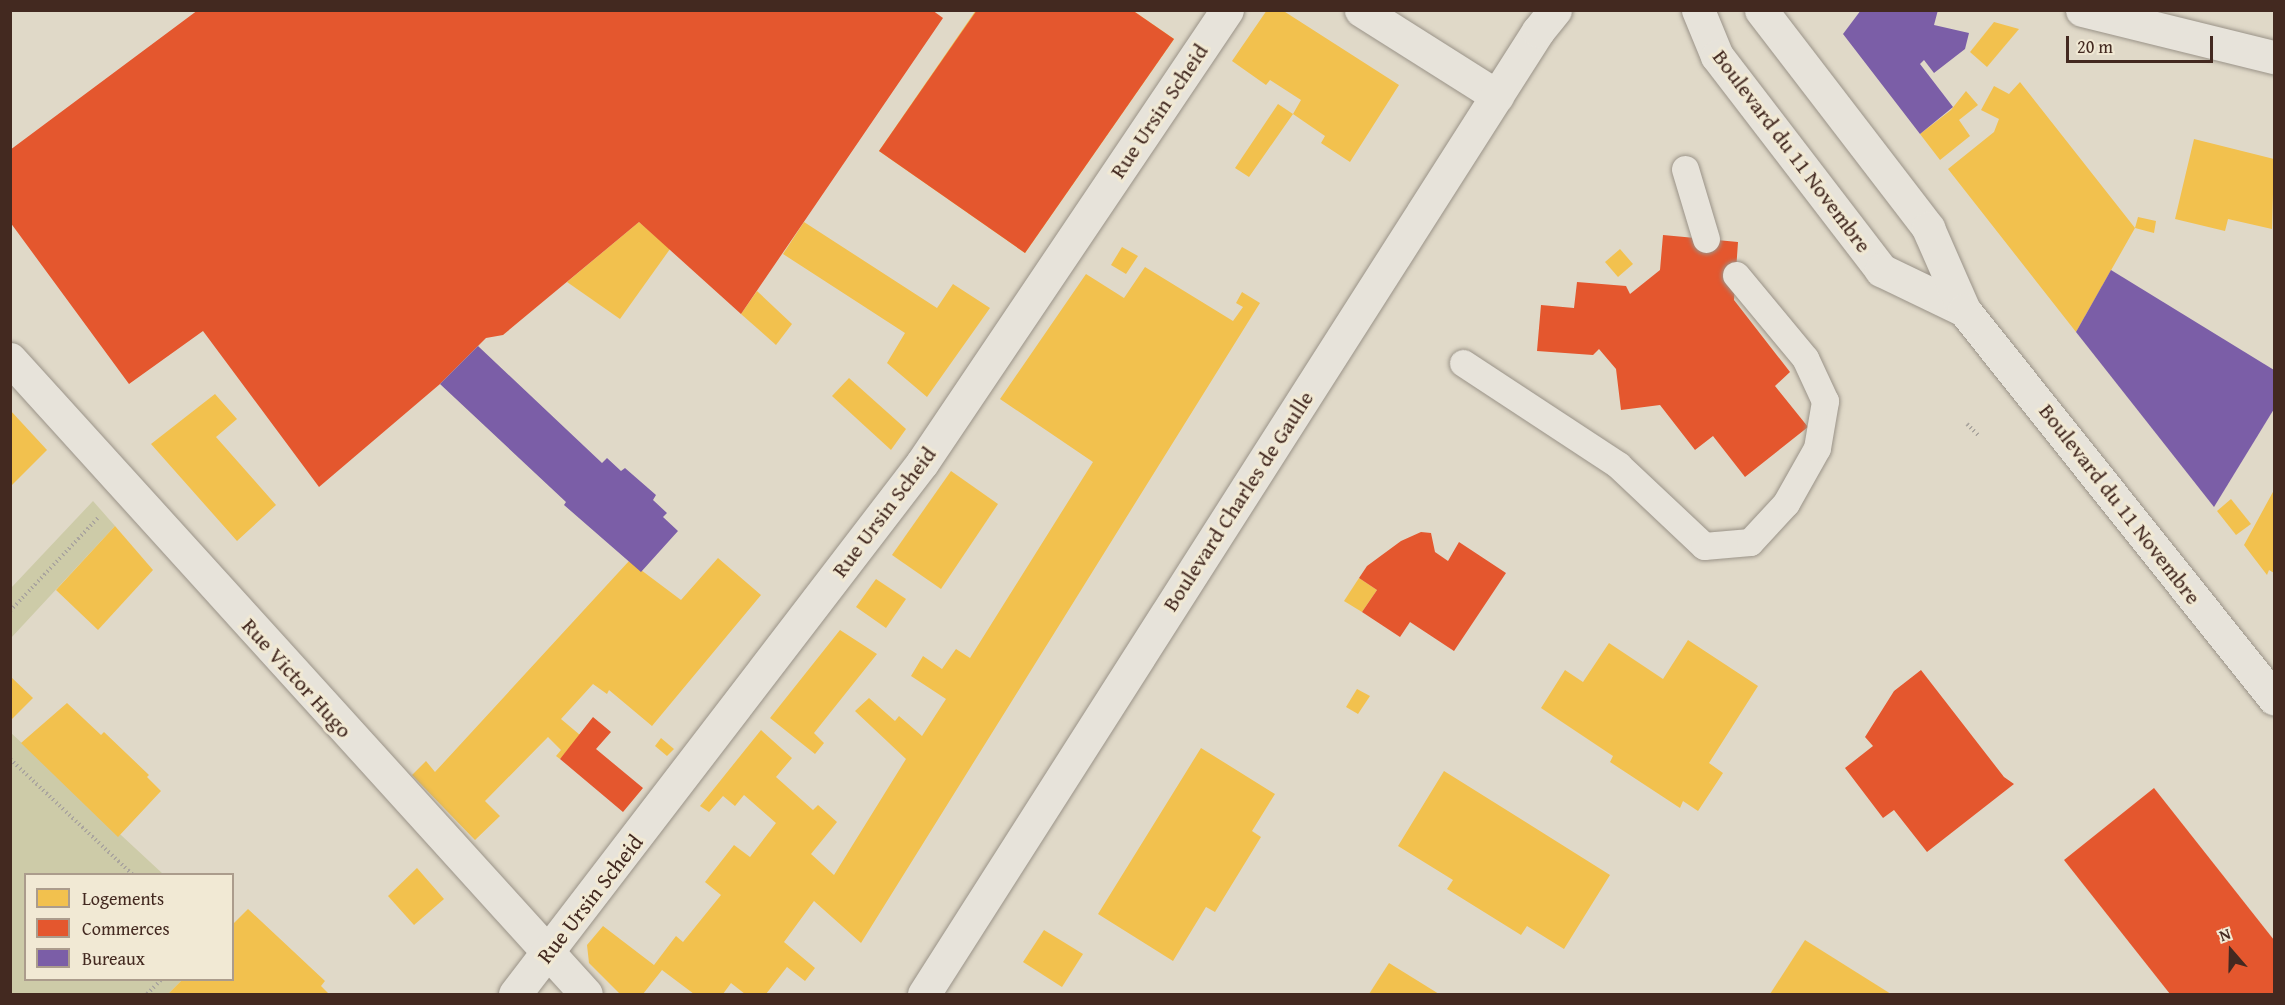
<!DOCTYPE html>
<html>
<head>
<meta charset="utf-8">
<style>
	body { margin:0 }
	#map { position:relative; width:2285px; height:1005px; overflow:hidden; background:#e0d9c8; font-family:"Gentium Book Plus",serif }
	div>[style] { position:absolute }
	.green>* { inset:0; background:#cdcba8 }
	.homes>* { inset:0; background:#f2c14e }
	.shops>* { inset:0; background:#e4572e }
	.offices>* { inset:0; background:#7b5ea7 }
	.path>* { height:4px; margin-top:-2px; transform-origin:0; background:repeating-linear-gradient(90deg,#aaa59e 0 1.5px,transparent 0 4.5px) }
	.roads { filter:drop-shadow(0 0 2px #9a9388) drop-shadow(0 0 2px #9a9388) }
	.service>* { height:27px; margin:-13.5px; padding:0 13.5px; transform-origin:13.5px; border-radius:13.5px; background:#e7e3da }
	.minor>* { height:33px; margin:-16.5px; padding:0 16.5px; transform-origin:16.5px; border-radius:16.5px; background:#e7e3da }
	.tertiary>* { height:33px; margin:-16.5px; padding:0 16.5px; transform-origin:16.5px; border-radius:16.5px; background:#e7e3da }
	.secondary>* { height:33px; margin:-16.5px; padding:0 16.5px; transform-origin:16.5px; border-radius:16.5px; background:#e7e3da }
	span { translate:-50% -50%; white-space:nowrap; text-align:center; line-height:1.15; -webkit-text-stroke:6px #f1e9d4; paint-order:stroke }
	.street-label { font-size:22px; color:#432920 }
	.frame { position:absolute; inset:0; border:12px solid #432920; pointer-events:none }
	.legend { position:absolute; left:24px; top:873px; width:210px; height:108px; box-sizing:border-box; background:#f1e9d4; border:2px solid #ab9c8c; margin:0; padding:8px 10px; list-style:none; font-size:18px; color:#432920 }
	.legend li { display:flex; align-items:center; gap:12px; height:30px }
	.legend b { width:30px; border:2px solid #ab9c8c }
	.north { position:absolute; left:2201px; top:921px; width:60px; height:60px; -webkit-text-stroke:4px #f1e9d4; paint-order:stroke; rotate:340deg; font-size:16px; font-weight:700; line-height:24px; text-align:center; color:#432920 }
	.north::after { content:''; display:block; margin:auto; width:21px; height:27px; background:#432920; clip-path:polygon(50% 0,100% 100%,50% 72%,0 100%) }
	.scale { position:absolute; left:2066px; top:36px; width:147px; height:27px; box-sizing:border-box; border:3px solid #432920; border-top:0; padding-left:8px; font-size:18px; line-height:21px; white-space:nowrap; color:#432920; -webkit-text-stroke:4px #f1e9d4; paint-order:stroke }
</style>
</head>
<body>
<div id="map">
	<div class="green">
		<div style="clip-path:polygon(93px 501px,115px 526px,11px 638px,11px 588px)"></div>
		<div style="clip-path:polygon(10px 732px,163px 874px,26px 874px,26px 980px,182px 980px,168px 994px,11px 994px)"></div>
	</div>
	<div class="homes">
		<div style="clip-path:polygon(976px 10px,1132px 10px,1174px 39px,1025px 253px,879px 151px)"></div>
		<div style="clip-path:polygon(1267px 10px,1282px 10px,1399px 85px,1350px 162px,1321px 143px,1325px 136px,1293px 114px,1249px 177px,1235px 168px,1278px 104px,1293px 114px,1301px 100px,1270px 80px,1266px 85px,1232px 61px)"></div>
		<div style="clip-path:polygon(1994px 22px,2019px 29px,1987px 67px,1970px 52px)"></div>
		<div style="clip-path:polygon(2020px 82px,2135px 228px,2138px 217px,2156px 221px,2154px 233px,2135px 228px,2076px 332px,1948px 169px,1994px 132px,1999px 119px,1981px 110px,1994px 86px,2009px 94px)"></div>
		<div style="clip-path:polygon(1966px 91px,1978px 105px,1959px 120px,1970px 136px,1940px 160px,1920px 134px,1951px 110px)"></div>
		<div style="clip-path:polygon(2194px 139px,2274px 159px,2272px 229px,2228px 219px,2225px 231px,2175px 219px)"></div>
		<div style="clip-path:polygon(639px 222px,670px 249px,620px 319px,567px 282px)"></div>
		<div style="clip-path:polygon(804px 222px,937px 308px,953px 284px,990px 308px,927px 397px,887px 363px,905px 333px,783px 254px)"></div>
		<div style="clip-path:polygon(1122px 247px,1138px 256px,1126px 274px,1111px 265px)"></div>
		<div style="clip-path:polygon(1620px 249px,1633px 264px,1618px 277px,1605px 262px)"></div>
		<div style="clip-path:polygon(1145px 267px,1233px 321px,1243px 307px,1236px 303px,1242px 292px,1260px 303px,861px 943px,814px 901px,784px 942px,815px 968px,805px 981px,787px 967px,766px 994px,745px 994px,731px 983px,723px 994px,694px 994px,662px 970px,643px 994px,620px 994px,589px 963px,587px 945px,603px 926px,654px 965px,676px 936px,683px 942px,721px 895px,705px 882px,734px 845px,750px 857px,776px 823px,744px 795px,735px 806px,723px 796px,709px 812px,700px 806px,761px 730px,792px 758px,776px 777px,813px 810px,818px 805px,837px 822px,811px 854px,834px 875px,906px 759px,855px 711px,869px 698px,895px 721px,899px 716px,922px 736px,946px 699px,911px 676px,923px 656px,942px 669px,956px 649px,970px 658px,1093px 462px,1000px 399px,1086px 274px,1124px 298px)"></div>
		<div style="clip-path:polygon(757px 291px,792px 324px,776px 345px,741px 314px)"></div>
		<div style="clip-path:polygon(849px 378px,906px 429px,891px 450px,832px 396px)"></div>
		<div style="clip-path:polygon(215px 394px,237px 419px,216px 437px,276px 505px,237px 541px,151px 444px)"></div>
		<div style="clip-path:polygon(10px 410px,47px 450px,10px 487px)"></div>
		<div style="clip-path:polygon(951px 471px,998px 504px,941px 589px,892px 555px)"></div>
		<div style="clip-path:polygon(2274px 490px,2274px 573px,2269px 570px,2267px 575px,2244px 545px)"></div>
		<div style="clip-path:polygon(2231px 499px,2251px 524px,2236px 535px,2217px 511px)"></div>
		<div style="clip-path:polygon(115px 526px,153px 570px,98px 630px,56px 590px)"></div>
		<div style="clip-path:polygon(718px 558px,761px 595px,652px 726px,609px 690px,607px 694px,593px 684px,561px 719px,580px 735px,560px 759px,556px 756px,561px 750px,548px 737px,485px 801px,500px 816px,475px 840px,412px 775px,426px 761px,435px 772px,629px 561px,681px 600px)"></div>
		<div style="clip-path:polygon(1359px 578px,1377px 590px,1362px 612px,1344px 601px)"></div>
		<div style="clip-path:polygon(876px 579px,906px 599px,886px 628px,856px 607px)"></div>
		<div style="clip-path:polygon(840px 630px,877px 654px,814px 733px,824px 743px,815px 754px,770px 718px)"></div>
		<div style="clip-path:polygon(1688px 640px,1758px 686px,1709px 763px,1723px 773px,1698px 811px,1683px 801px,1680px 808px,1610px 762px,1613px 756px,1541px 708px,1565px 670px,1583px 682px,1609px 643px,1663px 679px)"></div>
		<div style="clip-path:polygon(10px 676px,33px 698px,10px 721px)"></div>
		<div style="clip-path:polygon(1357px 689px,1370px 696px,1358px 714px,1346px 707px)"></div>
		<div style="clip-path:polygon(67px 703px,101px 735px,104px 732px,149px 775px,147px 777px,161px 791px,118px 837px,21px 743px)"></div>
		<div style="clip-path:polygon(661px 738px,674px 749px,667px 756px,655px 746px)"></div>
		<div style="clip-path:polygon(1201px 748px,1275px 794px,1252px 831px,1261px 837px,1215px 912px,1206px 907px,1173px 961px,1098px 914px)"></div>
		<div style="clip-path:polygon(1444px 771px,1610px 875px,1564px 949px,1527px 926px,1521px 935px,1447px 889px,1453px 880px,1398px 846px)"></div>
		<div style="clip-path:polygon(417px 868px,444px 899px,414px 925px,388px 896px)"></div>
		<div style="clip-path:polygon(248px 909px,325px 981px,321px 986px,329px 994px,168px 994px,182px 980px,232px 980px,232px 925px)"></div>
		<div style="clip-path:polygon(1044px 930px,1083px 954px,1062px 987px,1023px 962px)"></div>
		<div style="clip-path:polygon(1805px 940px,1891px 994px,1770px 994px)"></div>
		<div style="clip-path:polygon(1389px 963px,1439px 994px,1369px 994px)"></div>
	</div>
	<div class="shops">
		<div style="clip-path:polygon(198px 10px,932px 10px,943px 18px,741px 314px,639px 222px,503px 335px,486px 338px,440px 384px,319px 487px,203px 331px,129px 384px,10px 222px,10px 150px)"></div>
		<div style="clip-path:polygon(977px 10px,1132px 10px,1174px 39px,1025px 253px,879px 151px)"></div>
		<div style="clip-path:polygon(1663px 235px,1738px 242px,1734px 300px,1790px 372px,1775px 386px,1808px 427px,1745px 477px,1713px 436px,1695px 450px,1660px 405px,1621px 410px,1616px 369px,1599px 349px,1593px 355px,1537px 351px,1541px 305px,1574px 308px,1577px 282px,1626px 286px,1630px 294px,1660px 270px)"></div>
		<div style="clip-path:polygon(1421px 532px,1431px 533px,1435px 552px,1448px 561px,1459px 542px,1506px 573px,1454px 651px,1410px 622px,1400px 637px,1362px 612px,1377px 590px,1359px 578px,1367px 566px,1401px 541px)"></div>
		<div style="clip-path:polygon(1921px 670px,2004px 777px,2014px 784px,1927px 852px,1894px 810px,1883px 818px,1845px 768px,1873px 746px,1865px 737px,1894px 691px)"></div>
		<div style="clip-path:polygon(593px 717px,611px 732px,596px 749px,643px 788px,623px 812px,560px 759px)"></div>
		<div style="clip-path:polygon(2154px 788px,2274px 940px,2274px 994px,2170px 994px,2064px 860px)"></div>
	</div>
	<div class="offices">
		<div style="clip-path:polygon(1861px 10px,1938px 10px,1934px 25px,1969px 33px,1965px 49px,1934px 73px,1924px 60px,1920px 64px,1953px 107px,1920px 134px,1843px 34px)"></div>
		<div style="clip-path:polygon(2111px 270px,2274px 370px,2274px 409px,2214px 507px,2076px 332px)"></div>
		<div style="clip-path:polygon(478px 346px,602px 463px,607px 458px,621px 471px,625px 468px,656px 495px,653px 500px,667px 513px,663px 517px,678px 531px,641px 572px,564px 505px,566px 502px,440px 384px)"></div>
	</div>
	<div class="path">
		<div style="left:1967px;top:424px;width:17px;rotate:45deg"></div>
		<div style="left:10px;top:611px;width:128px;rotate:-46.6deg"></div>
		<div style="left:10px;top:759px;width:168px;rotate:43.3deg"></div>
		<div style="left:147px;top:994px;width:20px;rotate:-45deg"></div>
	</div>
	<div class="roads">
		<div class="service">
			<div style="left:1685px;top:169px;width:73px;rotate:73.3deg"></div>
			<div style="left:1463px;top:363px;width:186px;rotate:33.3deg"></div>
			<div style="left:1618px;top:465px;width:118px;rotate:43.3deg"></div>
			<div style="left:1704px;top:546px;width:46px;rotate:-5deg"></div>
			<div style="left:1750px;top:542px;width:53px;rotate:-47.3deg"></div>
			<div style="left:1786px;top:503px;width:63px;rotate:-60.6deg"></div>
			<div style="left:1817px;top:448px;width:48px;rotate:-80.3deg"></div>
			<div style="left:1825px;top:401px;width:47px;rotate:-114.9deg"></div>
			<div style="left:1805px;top:358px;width:108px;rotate:-129.7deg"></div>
		</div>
		<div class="minor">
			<div style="left:1361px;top:10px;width:161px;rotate:32.3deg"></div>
			<div style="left:2082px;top:10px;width:198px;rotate:13.8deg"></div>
			<div style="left:10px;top:359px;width:857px;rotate:47.79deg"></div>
			<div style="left:515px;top:994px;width:669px;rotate:-52.53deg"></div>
			<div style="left:922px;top:463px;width:546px;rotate:-56.05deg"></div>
		</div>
		<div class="tertiary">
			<div style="left:924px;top:994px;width:1142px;rotate:-57.48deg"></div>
			<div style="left:1538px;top:31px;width:27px;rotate:-51deg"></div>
		</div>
		<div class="secondary">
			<div style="left:1698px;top:10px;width:50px;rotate:67.6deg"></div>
			<div style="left:1717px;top:56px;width:270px;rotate:52.5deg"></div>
			<div style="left:1881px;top:270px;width:92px;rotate:25.7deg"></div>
			<div style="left:1761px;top:10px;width:275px;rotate:52.5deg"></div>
			<div style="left:1928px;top:228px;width:90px;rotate:66.3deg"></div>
			<div style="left:1964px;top:310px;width:497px;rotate:51.4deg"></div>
		</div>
	</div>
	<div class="street-label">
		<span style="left:1159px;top:111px;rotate:-56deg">Rue Ursin Scheid</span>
		<span style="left:1792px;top:151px;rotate:53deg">Boulevard du 11 Novembre</span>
		<span style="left:1238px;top:501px;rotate:-57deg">Boulevard Charles de Gaulle</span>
		<span style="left:2120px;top:504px;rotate:52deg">Boulevard du 11 Novembre</span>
		<span style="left:884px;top:512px;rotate:-53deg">Rue Ursin Scheid</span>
		<span style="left:297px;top:678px;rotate:48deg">Rue Victor Hugo</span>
		<span style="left:590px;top:899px;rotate:-52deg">Rue Ursin Scheid</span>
	</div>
	<div class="frame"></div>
	<ul class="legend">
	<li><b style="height:16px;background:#f2c14e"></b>Logements</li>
	<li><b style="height:16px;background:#e4572e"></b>Commerces</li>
	<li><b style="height:16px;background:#7b5ea7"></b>Bureaux</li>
	</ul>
	<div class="north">N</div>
	<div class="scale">20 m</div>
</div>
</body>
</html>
